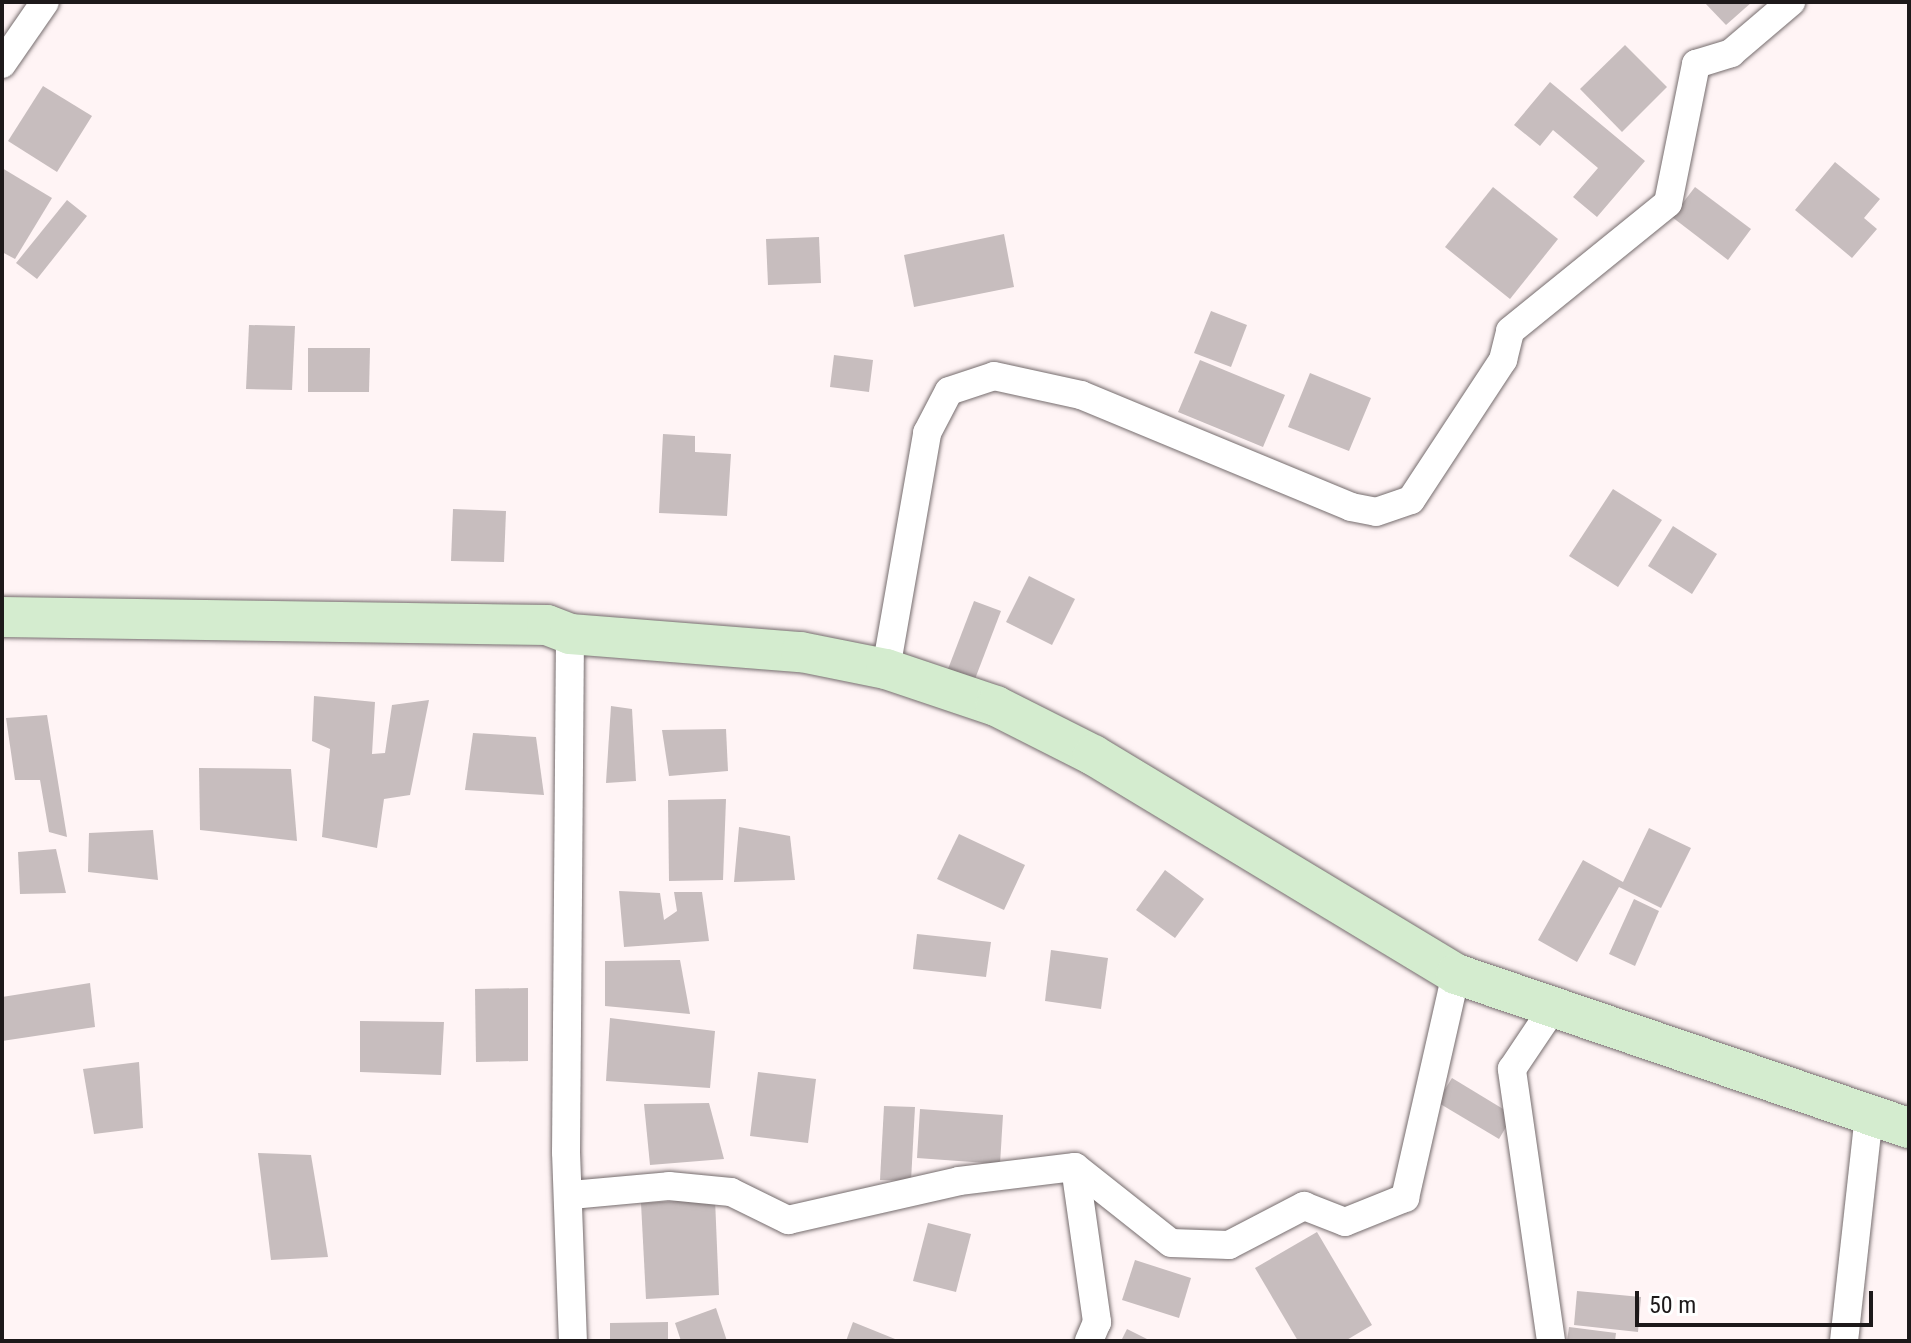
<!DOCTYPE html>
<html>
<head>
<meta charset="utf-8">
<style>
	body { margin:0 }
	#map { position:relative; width:1911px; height:1343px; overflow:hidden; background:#fff4f5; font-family:"Roboto Condensed",sans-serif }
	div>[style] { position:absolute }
	.building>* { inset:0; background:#c7bdbe }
	.roads { filter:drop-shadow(0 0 2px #766d6e) drop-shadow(0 0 2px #766d6e) }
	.street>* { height:28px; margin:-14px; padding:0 14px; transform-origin:14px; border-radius:14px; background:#fff }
	.secondary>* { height:40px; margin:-20px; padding:0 20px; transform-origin:20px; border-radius:20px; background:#d4eccf }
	span { translate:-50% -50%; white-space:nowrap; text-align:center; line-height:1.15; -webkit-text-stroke:8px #fff; paint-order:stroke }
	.frame { position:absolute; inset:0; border:4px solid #1d191a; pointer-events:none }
	.scale { position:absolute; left:1635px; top:1291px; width:238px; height:36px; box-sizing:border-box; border:4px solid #1d191a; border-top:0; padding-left:10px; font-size:24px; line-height:28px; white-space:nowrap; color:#1d191a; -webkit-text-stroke:6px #fff; paint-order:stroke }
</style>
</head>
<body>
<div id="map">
	<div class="building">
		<div style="clip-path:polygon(1704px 2px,1752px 2px,1726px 25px)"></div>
		<div style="clip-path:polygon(1625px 45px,1667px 87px,1622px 132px,1580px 89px)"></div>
		<div style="clip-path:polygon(1550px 82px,1645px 161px,1597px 217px,1573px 197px,1598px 168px,1553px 130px,1540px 146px,1514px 125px)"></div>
		<div style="clip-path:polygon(43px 86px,92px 116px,57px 172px,8px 141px)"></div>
		<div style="clip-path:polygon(1835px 162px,1880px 199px,1864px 218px,1877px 229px,1852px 258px,1795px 210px)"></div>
		<div style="clip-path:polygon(2px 168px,52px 198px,15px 259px,2px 252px)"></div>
		<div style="clip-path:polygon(1493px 187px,1558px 239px,1510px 299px,1445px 247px)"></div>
		<div style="clip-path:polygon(1695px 187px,1751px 229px,1728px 260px,1672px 217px)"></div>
		<div style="clip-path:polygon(67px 200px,87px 216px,37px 279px,16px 263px)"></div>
		<div style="clip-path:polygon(1004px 234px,1014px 287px,914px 307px,904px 255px)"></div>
		<div style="clip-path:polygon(819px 237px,821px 283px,768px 285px,766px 239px)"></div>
		<div style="clip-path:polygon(1211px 311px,1247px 325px,1231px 367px,1194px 353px)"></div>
		<div style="clip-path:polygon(249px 325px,295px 326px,292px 390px,246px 389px)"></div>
		<div style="clip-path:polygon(308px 348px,370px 348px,369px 392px,308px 392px)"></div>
		<div style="clip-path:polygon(834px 355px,873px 360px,869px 392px,830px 387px)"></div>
		<div style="clip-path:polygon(1200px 360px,1285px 395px,1263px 447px,1178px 412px)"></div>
		<div style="clip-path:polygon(1310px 373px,1371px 398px,1349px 451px,1288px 427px)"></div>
		<div style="clip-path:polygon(663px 434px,695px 436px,695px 452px,731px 454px,727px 516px,659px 513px)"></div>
		<div style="clip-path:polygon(1613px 489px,1662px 520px,1618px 587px,1569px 556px)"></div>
		<div style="clip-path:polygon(453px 509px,506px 511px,504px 562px,451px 561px)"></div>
		<div style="clip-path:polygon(1673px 526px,1717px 554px,1692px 594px,1648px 566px)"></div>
		<div style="clip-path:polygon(1029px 576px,1075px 599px,1052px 645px,1006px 622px)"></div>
		<div style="clip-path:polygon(974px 601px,1001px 611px,975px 679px,948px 669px)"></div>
		<div style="clip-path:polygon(314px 696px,375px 702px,372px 754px,385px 753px,392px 705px,429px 700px,410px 795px,384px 799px,377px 848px,322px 837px,330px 749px,312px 741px)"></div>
		<div style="clip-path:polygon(611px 706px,632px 709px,636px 781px,606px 783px)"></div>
		<div style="clip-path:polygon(47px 715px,67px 837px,49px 832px,40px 780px,15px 780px,6px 718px)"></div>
		<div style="clip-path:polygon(726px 729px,728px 771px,669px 776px,662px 730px)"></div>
		<div style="clip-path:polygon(473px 733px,536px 737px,544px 795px,465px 790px)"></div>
		<div style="clip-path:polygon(199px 768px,291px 769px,297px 841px,200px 830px)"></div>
		<div style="clip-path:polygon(726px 799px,723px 880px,669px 881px,668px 800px)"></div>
		<div style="clip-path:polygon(739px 827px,790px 836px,795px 880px,734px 882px)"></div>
		<div style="clip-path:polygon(1649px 828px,1691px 848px,1661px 908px,1619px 887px,1577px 962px,1538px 940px,1583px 860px,1623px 882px)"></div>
		<div style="clip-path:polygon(153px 830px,158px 880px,88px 872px,89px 833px)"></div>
		<div style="clip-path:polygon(959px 834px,1025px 865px,1004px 910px,937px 879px)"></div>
		<div style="clip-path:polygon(56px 849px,66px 893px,20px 894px,18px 852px)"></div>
		<div style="clip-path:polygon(1165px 870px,1204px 899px,1175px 938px,1136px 910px)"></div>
		<div style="clip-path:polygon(619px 891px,660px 893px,664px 920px,677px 911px,674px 892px,702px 892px,709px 941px,624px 947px)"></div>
		<div style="clip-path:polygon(1634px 899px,1659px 911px,1635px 966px,1609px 954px)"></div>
		<div style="clip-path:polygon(917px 934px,991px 942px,986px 977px,913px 969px)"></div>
		<div style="clip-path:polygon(1051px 950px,1108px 958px,1101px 1009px,1045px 1001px)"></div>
		<div style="clip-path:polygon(680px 960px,690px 1014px,605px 1006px,605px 961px)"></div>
		<div style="clip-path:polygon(90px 983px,95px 1027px,2px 1041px,2px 997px)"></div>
		<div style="clip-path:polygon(528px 988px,528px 1061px,476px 1062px,475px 989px)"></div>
		<div style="clip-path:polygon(610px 1018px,715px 1031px,710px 1088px,606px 1081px)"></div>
		<div style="clip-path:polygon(360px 1021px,444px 1022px,441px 1075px,360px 1072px)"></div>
		<div style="clip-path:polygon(139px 1062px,143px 1128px,94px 1134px,83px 1069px)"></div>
		<div style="clip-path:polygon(758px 1072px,816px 1079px,808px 1143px,750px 1136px)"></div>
		<div style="clip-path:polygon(1452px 1078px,1513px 1115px,1499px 1139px,1437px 1102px)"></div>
		<div style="clip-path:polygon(709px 1103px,724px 1159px,650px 1165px,644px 1104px)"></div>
		<div style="clip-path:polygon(884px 1106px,915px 1107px,911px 1181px,880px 1180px)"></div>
		<div style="clip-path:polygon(920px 1109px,1003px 1115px,1000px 1164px,917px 1158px)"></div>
		<div style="clip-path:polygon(258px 1153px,311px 1155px,328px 1257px,271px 1260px)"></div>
		<div style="clip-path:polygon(715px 1199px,719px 1295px,646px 1299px,641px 1203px)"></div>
		<div style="clip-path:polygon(928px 1223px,971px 1234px,956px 1292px,913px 1281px)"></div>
		<div style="clip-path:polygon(1317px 1232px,1372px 1325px,1345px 1341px,1298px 1341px,1255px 1268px)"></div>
		<div style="clip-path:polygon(1135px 1260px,1191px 1278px,1179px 1318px,1122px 1300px)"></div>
		<div style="clip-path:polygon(1577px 1291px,1641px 1297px,1638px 1332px,1574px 1325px)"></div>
		<div style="clip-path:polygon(716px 1308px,727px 1341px,681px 1341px,675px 1323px)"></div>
		<div style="clip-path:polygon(668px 1322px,668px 1341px,610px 1341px,610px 1323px)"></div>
		<div style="clip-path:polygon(853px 1322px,900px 1341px,846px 1341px)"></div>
		<div style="clip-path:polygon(1569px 1327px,1616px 1333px,1615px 1341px,1567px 1341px)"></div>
		<div style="clip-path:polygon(1127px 1329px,1151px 1341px,1121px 1341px)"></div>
	</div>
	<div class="roads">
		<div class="street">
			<div style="left:2px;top:64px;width:75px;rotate:-55.3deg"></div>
			<div style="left:570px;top:634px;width:518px;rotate:90.44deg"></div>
			<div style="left:566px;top:1152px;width:189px;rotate:87.9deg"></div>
			<div style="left:886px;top:669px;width:240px;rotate:-80.1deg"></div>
			<div style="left:927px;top:433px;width:47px;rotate:-62.4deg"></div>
			<div style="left:949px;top:391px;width:47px;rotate:-18.4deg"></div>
			<div style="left:994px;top:376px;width:89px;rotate:12.3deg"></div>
			<div style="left:1081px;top:395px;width:292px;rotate:22.5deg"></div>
			<div style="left:1351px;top:507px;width:25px;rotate:11deg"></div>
			<div style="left:1376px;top:512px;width:37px;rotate:-19deg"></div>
			<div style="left:1411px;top:500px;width:168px;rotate:-56.7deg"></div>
			<div style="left:1503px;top:360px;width:30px;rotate:-76deg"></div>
			<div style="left:1510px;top:331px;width:203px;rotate:-39deg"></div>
			<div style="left:1668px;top:203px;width:142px;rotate:-78.6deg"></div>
			<div style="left:1696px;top:64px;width:37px;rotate:-17deg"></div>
			<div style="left:1731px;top:53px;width:79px;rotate:-40.4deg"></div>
			<div style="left:1075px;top:1167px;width:157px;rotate:81.9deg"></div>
			<div style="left:1097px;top:1322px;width:21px;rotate:113deg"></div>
			<div style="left:571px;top:1195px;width:98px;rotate:-5.2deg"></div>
			<div style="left:669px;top:1186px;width:62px;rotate:5.5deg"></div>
			<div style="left:731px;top:1192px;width:64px;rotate:26.2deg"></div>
			<div style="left:788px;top:1220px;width:175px;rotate:-12.8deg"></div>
			<div style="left:959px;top:1181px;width:117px;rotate:-6.9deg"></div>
			<div style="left:1075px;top:1167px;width:122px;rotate:38.4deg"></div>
			<div style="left:1171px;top:1243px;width:58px;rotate:2deg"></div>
			<div style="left:1229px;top:1245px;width:85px;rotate:-27.5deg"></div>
			<div style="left:1304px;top:1206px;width:44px;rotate:21.3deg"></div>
			<div style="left:1345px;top:1222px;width:65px;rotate:-21.8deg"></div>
			<div style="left:1405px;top:1198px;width:230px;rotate:-77.2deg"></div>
			<div style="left:1551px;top:1341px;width:275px;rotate:-98.2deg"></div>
			<div style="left:1512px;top:1069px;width:70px;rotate:-56.1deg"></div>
			<div style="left:1844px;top:1341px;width:226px;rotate:-83.7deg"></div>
		</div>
		<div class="secondary">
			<div style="left:2px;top:617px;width:545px;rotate:0.84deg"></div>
			<div style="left:547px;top:625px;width:25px;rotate:21deg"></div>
			<div style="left:570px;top:634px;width:232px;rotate:4.5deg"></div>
			<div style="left:801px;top:652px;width:87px;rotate:11.3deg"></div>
			<div style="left:886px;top:669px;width:116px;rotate:18.6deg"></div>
			<div style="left:996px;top:706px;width:109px;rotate:26.8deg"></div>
			<div style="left:1093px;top:755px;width:424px;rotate:31.1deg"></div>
			<div style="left:1456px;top:974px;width:478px;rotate:18.8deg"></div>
		</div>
	</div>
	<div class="frame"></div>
	<div class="scale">50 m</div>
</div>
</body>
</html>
